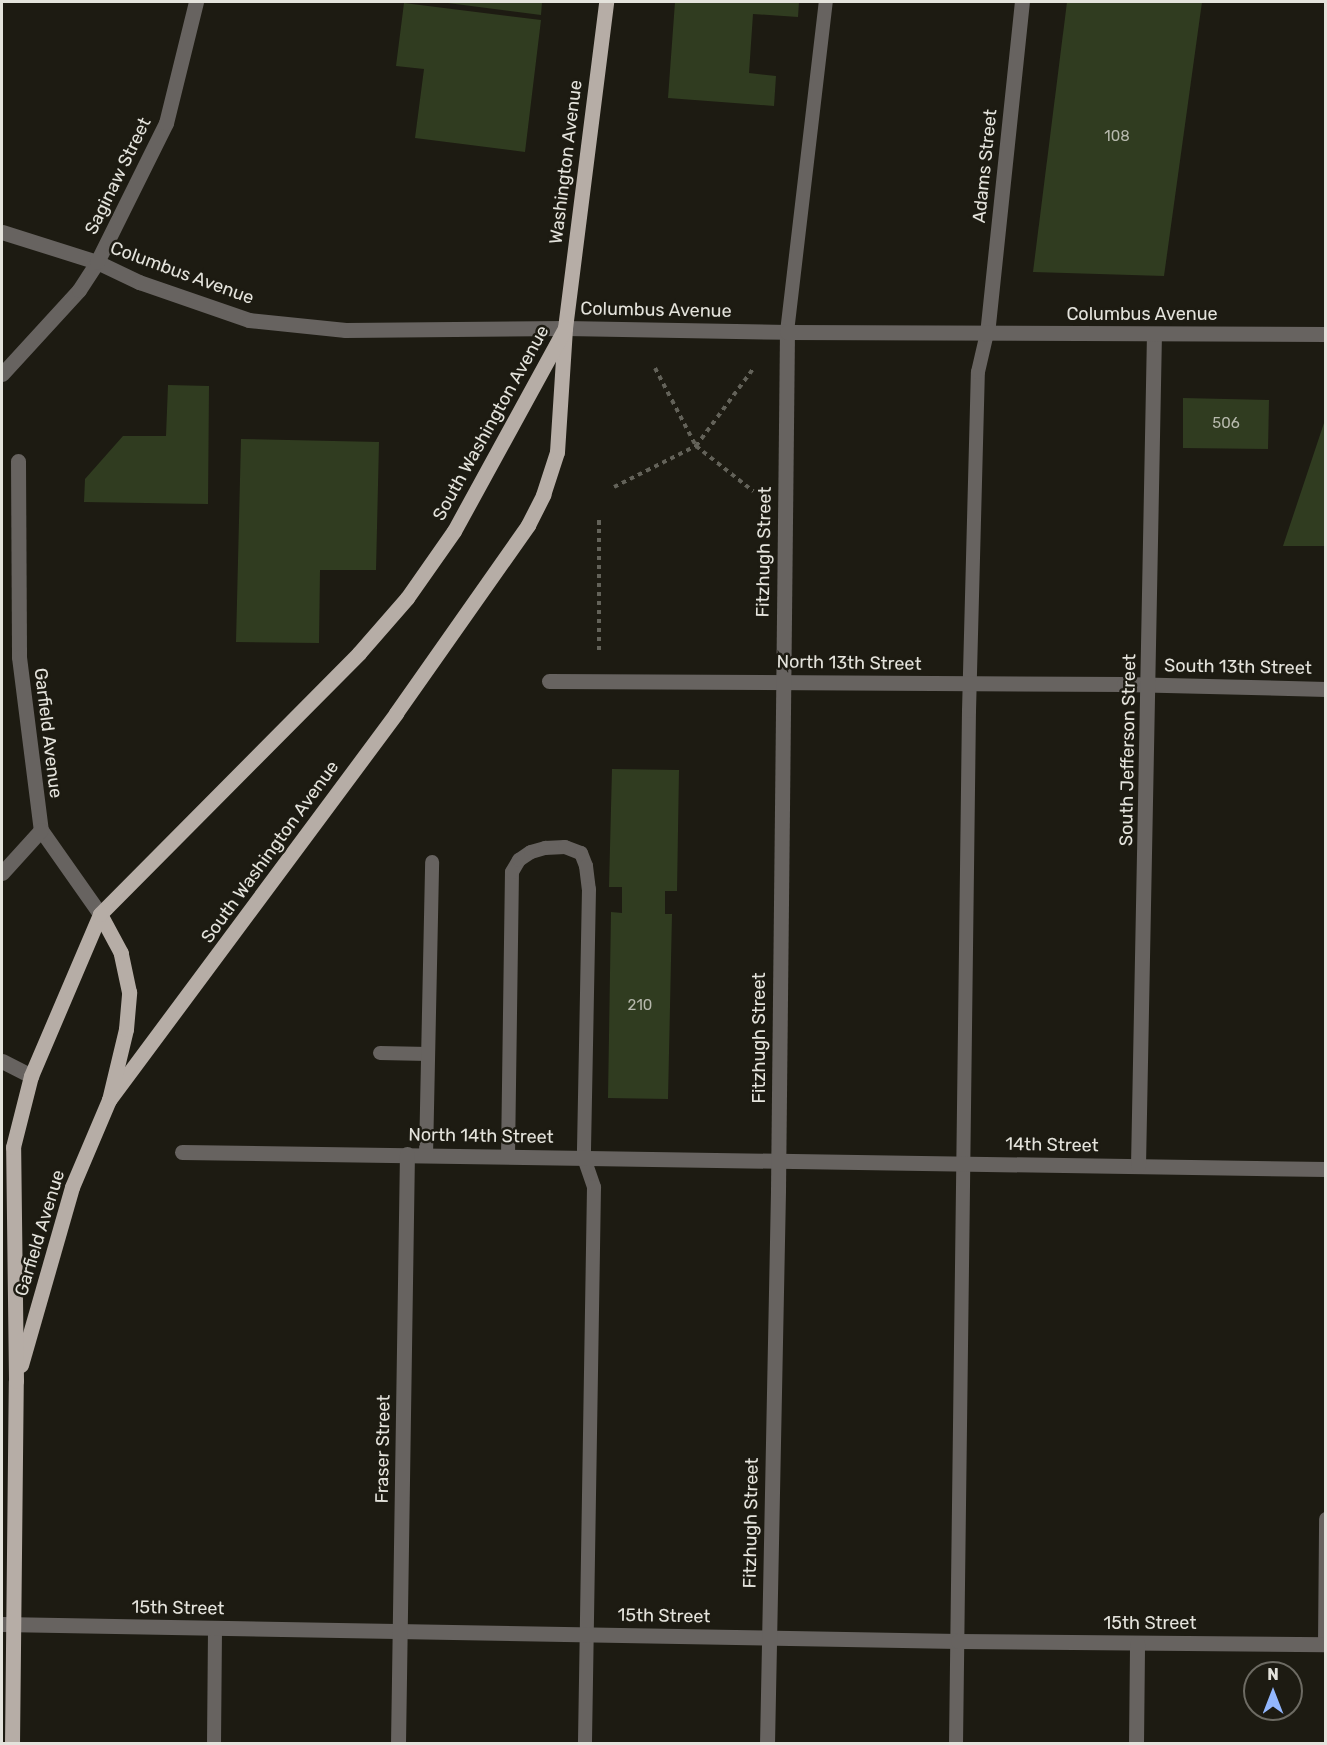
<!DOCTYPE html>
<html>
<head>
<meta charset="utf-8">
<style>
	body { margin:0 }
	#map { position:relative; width:1327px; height:1745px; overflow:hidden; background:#1d1b12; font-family:Rubik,sans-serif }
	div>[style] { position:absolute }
	.building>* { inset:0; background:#303c20 }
	.path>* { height:4px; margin-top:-2px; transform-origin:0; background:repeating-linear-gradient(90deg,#636259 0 4.5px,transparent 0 9px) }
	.service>* { height:14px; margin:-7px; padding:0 7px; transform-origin:7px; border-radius:7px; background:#676360 }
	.minor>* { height:15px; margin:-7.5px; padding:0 7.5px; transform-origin:7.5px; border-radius:7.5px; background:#676360 }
	.tertiary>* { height:15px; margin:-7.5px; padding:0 7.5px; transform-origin:7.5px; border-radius:7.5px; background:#676360 }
	.primary>* { height:15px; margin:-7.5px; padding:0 7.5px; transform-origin:7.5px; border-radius:7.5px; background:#b6ada6 }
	span { translate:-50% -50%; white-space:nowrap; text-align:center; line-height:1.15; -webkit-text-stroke:5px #1d1b12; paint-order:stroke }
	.number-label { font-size:15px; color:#b7b9ad }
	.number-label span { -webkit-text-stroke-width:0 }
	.street-label { font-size:18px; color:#e4e3dc }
	.frame { position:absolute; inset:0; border:3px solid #e4e3dc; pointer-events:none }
	.north { position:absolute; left:1243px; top:1661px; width:60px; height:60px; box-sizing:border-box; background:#1d1b12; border:2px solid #6d6b63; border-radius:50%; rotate:0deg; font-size:16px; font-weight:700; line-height:24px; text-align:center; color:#e4e3dc }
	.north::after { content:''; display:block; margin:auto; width:21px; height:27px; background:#93b7fd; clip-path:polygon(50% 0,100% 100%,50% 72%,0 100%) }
</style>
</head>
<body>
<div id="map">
	<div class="building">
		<div style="clip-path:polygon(440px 2px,542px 2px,541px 15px)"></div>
		<div style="clip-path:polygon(675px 2px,799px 2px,798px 17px,753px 14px,749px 73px,776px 76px,774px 106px,668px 98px)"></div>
		<div style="clip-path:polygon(1067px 2px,1202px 2px,1164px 276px,1033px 272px)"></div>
		<div style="clip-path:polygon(404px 3px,541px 20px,525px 152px,415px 138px,424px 69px,396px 66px)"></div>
		<div style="clip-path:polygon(168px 385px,209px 386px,208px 504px,84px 502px,85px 479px,123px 436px,166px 436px)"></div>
		<div style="clip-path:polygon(1183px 398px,1269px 400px,1268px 449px,1183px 448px)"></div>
		<div style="clip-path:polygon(1325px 420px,1326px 546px,1283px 546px)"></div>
		<div style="clip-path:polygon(241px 439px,379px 442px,376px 570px,320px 570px,319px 643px,236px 642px)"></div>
		<div style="clip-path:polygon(612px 769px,679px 770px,677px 891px,665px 891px,665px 914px,672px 914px,668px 1099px,608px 1098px,611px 912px,622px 913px,622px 887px,609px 887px)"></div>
	</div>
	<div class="path">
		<div style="left:655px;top:368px;width:88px;rotate:62.3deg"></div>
		<div style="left:696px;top:446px;width:73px;rotate:38.3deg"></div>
		<div style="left:614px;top:487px;width:92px;rotate:-26.6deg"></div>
		<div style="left:696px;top:446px;width:96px;rotate:-53.5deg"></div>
		<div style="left:599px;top:520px;width:131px;rotate:90deg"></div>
	</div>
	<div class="service">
		<div style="left:787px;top:332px;width:332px;rotate:-83.3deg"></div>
		<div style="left:380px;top:1053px;width:48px;rotate:1.2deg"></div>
		<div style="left:426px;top:1156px;width:294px;rotate:-88.8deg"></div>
		<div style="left:508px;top:1157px;width:285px;rotate:-89.2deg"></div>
		<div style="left:512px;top:872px;width:14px;rotate:-60deg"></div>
		<div style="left:519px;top:860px;width:14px;rotate:-34deg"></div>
		<div style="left:531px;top:852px;width:15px;rotate:-16deg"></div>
		<div style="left:545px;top:848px;width:20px;rotate:-3deg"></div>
		<div style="left:565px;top:847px;width:17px;rotate:21deg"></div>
		<div style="left:581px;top:853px;width:14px;rotate:69deg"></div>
		<div style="left:586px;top:866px;width:23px;rotate:83deg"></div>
		<div style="left:589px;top:889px;width:269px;rotate:91.1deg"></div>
		<div style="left:584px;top:1158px;width:31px;rotate:71deg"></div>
		<div style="left:594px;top:1187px;width:557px;rotate:90.93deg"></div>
		<div style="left:1325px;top:1644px;width:125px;rotate:-89.5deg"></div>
		<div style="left:214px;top:1744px;width:116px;rotate:-89.5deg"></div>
		<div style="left:956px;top:1744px;width:1033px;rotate:-89.28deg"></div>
		<div style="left:969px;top:711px;width:339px;rotate:-88.5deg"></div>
		<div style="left:978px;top:372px;width:39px;rotate:-77deg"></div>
	</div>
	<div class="minor">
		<div style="left:2px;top:232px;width:100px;rotate:17.5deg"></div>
		<div style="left:987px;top:334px;width:334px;rotate:-84deg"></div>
		<div style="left:18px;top:461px;width:196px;rotate:89.7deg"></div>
		<div style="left:19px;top:657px;width:174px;rotate:82.8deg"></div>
		<div style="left:41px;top:830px;width:103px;rotate:54.9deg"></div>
		<div style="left:549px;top:681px;width:575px;rotate:0.3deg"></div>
		<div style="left:1124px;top:684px;width:202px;rotate:1.4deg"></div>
		<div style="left:2px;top:873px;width:58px;rotate:-47.8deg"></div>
		<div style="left:2px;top:1061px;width:33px;rotate:27deg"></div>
		<div style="left:182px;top:1152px;width:1144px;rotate:0.85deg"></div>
		<div style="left:1138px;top:1166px;width:832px;rotate:-88.9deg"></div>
		<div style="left:2px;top:1624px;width:956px;rotate:1.02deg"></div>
		<div style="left:958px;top:1641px;width:368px;rotate:0.5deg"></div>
		<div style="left:398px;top:1744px;width:590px;rotate:-89.13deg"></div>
		<div style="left:767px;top:1744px;width:554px;rotate:-88.86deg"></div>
		<div style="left:778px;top:1190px;width:858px;rotate:-89.4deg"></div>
		<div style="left:1136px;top:1744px;width:101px;rotate:-89.4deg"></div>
	</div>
	<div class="tertiary">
		<div style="left:97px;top:262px;width:47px;rotate:25.5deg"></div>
		<div style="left:139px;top:282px;width:116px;rotate:19.1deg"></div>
		<div style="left:249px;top:320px;width:97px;rotate:5.9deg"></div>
		<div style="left:345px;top:330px;width:220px;rotate:-0.5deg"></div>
		<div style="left:565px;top:328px;width:222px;rotate:1deg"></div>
		<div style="left:787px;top:332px;width:539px;rotate:0.21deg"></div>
		<div style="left:2px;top:374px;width:114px;rotate:-47.5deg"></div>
		<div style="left:79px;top:290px;width:33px;rotate:-57deg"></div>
		<div style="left:97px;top:262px;width:155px;rotate:-63.6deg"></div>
		<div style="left:166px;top:123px;width:125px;rotate:-76.1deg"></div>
	</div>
	<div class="primary">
		<div style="left:109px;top:1100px;width:482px;rotate:-53.4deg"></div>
		<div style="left:396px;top:713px;width:230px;rotate:-54.9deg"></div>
		<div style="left:528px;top:525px;width:34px;rotate:-63deg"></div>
		<div style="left:543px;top:495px;width:45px;rotate:-72deg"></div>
		<div style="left:557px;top:452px;width:124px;rotate:-86.3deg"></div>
		<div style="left:565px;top:328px;width:329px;rotate:-82.8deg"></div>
		<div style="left:21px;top:1365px;width:185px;rotate:-74deg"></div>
		<div style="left:72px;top:1187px;width:95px;rotate:-67deg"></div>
		<div style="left:109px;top:1100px;width:73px;rotate:-76.5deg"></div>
		<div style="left:126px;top:1029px;width:37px;rotate:-85deg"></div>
		<div style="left:129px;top:992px;width:40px;rotate:-102deg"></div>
		<div style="left:121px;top:953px;width:44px;rotate:-118.3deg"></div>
		<div style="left:12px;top:1744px;width:363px;rotate:-89.4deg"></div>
		<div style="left:16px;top:1381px;width:234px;rotate:-90.7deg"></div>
		<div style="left:13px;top:1147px;width:73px;rotate:-75.8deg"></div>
		<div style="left:31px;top:1076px;width:176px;rotate:-66.9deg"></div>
		<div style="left:100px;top:914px;width:368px;rotate:-45.2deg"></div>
		<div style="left:359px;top:653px;width:73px;rotate:-48.9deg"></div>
		<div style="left:407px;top:598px;width:82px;rotate:-55deg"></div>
		<div style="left:454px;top:531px;width:231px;rotate:-61.3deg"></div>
	</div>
	<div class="number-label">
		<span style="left:1117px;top:137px">108</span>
		<span style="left:1226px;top:424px">506</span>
		<span style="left:640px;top:1006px">210</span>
	</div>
	<div class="street-label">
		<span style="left:566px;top:162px;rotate:-83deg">Washington Avenue</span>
		<span style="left:985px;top:166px;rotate:-84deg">Adams Street</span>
		<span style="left:118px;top:176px;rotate:-64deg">Saginaw Street</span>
		<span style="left:182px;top:273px;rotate:20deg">Columbus Avenue</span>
		<span style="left:656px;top:310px;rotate:1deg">Columbus Avenue</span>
		<span style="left:1142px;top:314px">Columbus Avenue</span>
		<span style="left:491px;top:423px;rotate:-61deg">South Washington Avenue</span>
		<span style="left:764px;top:552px;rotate:-89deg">Fitzhugh Street</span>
		<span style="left:849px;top:663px;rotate:1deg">North 13th Street</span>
		<span style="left:1238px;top:667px;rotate:1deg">South 13th Street</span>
		<span style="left:48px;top:733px;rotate:83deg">Garfield Avenue</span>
		<span style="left:1128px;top:750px;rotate:-89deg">South Jefferson Street</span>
		<span style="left:270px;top:852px;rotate:-54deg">South Washington Avenue</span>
		<span style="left:759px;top:1038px;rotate:-90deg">Fitzhugh Street</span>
		<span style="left:481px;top:1136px;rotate:1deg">North 14th Street</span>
		<span style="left:1052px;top:1145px;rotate:1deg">14th Street</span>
		<span style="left:40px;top:1233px;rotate:-73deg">Garfield Avenue</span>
		<span style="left:383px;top:1449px;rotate:-89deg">Fraser Street</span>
		<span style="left:751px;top:1523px;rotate:-89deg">Fitzhugh Street</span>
		<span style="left:178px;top:1608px;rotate:1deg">15th Street</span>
		<span style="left:664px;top:1616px;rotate:1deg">15th Street</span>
		<span style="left:1150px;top:1623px">15th Street</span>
	</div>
	<div class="frame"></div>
	<div class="north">N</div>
</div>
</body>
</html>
